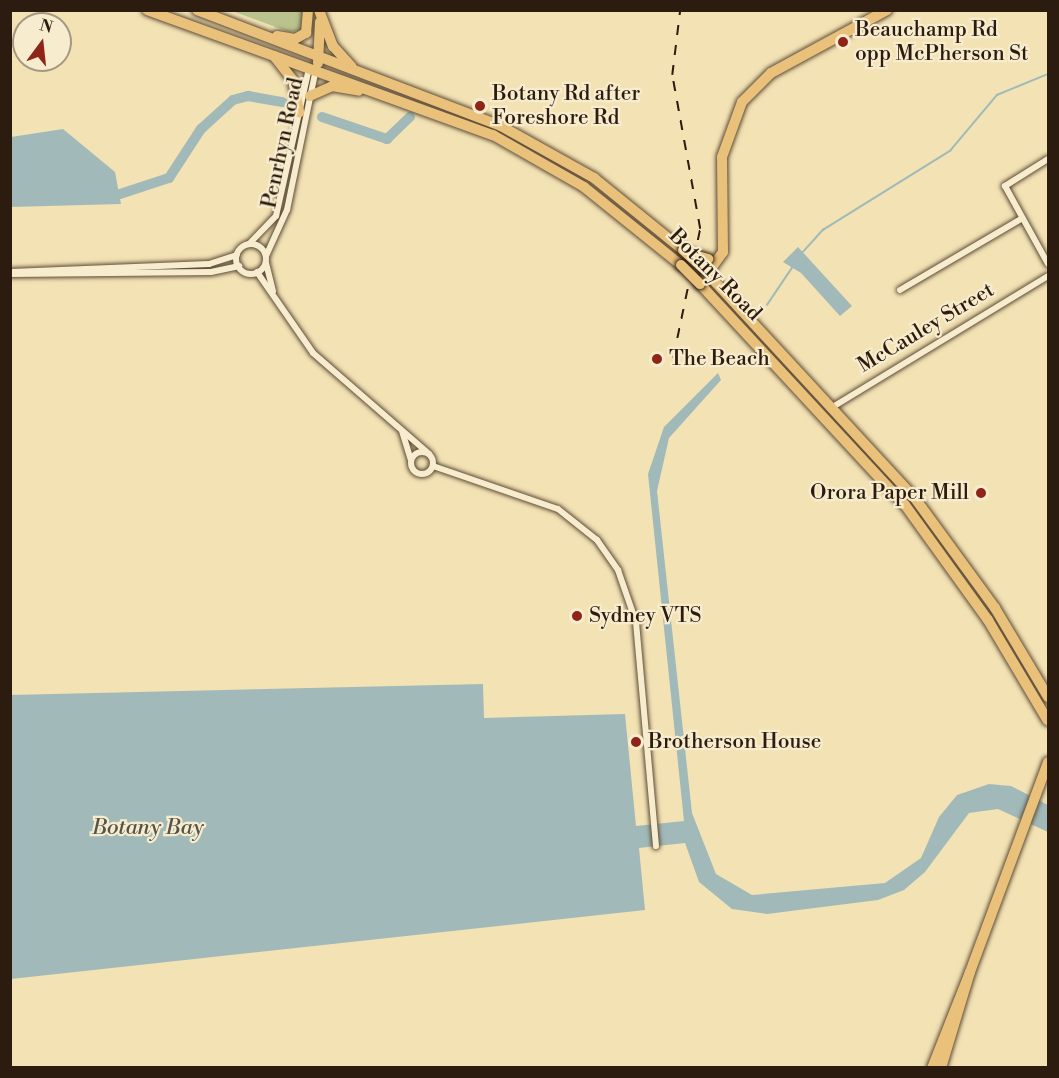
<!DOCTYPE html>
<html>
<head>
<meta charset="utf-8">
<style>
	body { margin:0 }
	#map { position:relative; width:1059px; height:1078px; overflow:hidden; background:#f3e2b4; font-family:"Libre Bodoni",serif }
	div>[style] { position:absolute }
	.green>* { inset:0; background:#bac38d }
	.water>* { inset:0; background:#a1bab9 }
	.stream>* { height:1.5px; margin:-0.75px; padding:0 0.75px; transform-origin:0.75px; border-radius:0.75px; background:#a1bab9 }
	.river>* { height:10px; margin:-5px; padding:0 5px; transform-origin:5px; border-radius:5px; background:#a1bab9 }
	.roads { filter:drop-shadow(0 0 2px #5e4d38) drop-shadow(0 0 2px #5e4d38) }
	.minor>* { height:6px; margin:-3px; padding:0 3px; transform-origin:3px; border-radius:3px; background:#f7ecce }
	.minor>.ring { margin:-3px; padding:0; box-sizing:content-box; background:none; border:6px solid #f7ecce; border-radius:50% }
	.primary>* { height:10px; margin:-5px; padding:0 5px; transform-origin:5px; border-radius:5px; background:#eac17a }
	.rail>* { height:1.5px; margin-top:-0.75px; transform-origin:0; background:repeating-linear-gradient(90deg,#2c1b0f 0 10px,transparent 0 20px) }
	.bridges { filter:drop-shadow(0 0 2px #2c1b0f) drop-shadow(0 0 2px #2c1b0f) }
	.primary-bridge>* { height:10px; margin:-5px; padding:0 5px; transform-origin:5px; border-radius:5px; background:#eac17a }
	.dots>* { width:16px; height:16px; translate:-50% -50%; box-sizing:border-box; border:3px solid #f7ecce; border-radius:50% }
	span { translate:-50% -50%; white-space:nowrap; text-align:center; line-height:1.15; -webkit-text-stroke:4.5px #f7ecce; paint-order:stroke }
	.poi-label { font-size:21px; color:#2c1b0f }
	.left { translate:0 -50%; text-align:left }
	.right { translate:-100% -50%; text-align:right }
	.street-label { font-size:21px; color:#2c1b0f }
	.water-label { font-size:22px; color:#55534a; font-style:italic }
	.frame { position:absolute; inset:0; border:12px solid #2c1b0f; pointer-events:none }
	.north { position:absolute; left:12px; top:12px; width:60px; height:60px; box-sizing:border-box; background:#f7ecce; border:2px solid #a69882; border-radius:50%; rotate:15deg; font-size:16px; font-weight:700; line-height:24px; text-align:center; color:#2c1b0f }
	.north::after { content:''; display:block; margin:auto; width:21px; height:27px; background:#8f2418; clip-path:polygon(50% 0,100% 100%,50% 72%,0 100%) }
</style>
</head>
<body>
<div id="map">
	<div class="green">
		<div style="clip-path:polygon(232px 11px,307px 11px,302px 30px,289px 32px)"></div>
	</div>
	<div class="water">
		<div style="clip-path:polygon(63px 129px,115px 172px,121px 204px,11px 207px,11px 137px)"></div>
		<div style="clip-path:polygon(798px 247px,852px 306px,840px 316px,801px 273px,783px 262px)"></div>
		<div style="clip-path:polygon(718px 373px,721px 380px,669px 438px,657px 491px,692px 813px,716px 874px,752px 895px,885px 883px,921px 858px,939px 817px,957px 795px,989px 784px,1011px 786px,1048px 805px,1048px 832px,998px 809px,969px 813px,925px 872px,904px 890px,878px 900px,767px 914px,732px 909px,699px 882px,685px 843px,639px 848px,645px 910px,11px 979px,10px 695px,483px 684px,484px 718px,625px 714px,636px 826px,684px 821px,648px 474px,664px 427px)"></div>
	</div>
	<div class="stream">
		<div style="left:803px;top:252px;width:30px;rotate:-48deg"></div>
		<div style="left:823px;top:230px;width:150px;rotate:-31.9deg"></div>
		<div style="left:950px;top:151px;width:73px;rotate:-50deg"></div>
		<div style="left:997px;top:95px;width:55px;rotate:-22.4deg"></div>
		<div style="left:767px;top:305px;width:45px;rotate:-56deg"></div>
	</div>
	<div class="river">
		<div style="left:322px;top:117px;width:69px;rotate:18.7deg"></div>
		<div style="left:387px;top:139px;width:32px;rotate:-44deg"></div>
		<div style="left:120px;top:194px;width:52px;rotate:-18.1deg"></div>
		<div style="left:169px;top:178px;width:59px;rotate:-56.9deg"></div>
		<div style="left:201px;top:129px;width:43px;rotate:-42.2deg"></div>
		<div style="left:233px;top:100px;width:16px;rotate:-15deg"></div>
		<div style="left:248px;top:96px;width:35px;rotate:10deg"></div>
	</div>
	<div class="roads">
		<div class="minor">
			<div style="left:1048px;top:159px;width:51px;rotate:147.9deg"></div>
			<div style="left:1005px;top:186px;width:89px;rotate:61.1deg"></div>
			<div style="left:249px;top:244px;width:39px;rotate:-46deg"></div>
			<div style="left:276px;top:216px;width:152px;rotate:-77.4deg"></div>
			<div class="ring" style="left:236px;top:244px;width:24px;height:24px"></div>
			<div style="left:266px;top:256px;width:51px;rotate:-65.5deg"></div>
			<div style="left:287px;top:210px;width:144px;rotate:-78.4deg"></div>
			<div style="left:266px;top:263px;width:29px;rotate:76deg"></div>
			<div style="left:11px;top:272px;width:198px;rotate:-2.3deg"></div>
			<div style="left:209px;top:264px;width:29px;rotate:-18deg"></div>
			<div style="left:257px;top:272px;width:98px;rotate:55.3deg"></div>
			<div style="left:313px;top:353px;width:154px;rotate:41deg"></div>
			<div style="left:10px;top:274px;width:201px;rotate:-0.6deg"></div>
			<div style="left:211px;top:272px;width:29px;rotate:-12deg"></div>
			<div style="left:900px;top:290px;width:140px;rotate:-30.4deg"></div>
			<div style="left:831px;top:408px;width:254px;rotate:-31.3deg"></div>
			<div style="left:402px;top:431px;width:31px;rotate:73deg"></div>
			<div class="ring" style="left:411px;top:452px;width:16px;height:16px"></div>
			<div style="left:433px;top:466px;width:132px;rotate:19deg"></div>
			<div style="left:558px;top:509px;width:50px;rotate:38.5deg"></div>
			<div style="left:597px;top:540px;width:37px;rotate:55deg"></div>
			<div style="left:618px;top:570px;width:55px;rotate:70.9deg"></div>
			<div style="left:636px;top:622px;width:225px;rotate:84.9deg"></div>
		</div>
		<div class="primary">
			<div style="left:147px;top:10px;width:368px;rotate:19.9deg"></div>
			<div style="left:493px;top:135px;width:105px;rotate:29.7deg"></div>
			<div style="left:584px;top:187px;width:124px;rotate:38.8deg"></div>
			<div style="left:197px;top:10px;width:325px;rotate:20.9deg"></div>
			<div style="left:501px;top:126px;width:107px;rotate:29.2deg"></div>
			<div style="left:594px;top:178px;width:114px;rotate:39deg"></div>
			<div style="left:319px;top:10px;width:39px;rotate:69deg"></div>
			<div style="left:333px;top:46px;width:28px;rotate:48deg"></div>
			<div style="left:887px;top:10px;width:132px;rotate:151.5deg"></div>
			<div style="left:771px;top:73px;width:41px;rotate:135deg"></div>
			<div style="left:742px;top:102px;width:59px;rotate:110deg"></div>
			<div style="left:722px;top:157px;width:95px;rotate:89.4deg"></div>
			<div style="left:723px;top:252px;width:39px;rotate:126deg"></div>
			<div style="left:700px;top:284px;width:301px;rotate:47.2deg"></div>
			<div style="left:905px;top:505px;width:142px;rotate:54.2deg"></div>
			<div style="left:988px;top:620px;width:117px;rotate:59.3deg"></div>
			<div style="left:277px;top:36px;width:18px;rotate:9deg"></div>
			<div style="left:295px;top:39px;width:13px;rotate:-29deg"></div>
			<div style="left:306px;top:33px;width:23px;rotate:-85deg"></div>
			<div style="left:274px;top:56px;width:31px;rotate:52deg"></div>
			<div style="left:293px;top:80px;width:33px;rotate:79deg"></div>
			<div style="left:318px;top:63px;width:41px;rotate:-87.2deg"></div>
			<div style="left:310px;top:96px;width:24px;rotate:-24deg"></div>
			<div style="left:332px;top:86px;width:27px;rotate:10deg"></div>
			<div style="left:706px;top:272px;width:311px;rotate:47.3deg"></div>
			<div style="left:917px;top:501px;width:132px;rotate:53.9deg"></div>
			<div style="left:995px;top:608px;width:104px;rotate:59.2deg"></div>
			<div style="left:932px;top:1068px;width:103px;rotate:-68.4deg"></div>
			<div style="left:941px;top:1068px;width:100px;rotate:-73.2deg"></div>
			<div style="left:970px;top:972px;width:224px;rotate:-69.6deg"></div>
		</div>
	</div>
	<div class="rail">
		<div style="left:673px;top:358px;width:132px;rotate:-78.2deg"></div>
		<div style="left:700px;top:229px;width:157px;rotate:-100.3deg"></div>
		<div style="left:672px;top:75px;width:65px;rotate:-83deg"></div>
	</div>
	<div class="bridges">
		<div class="primary-bridge">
			<div style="left:683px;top:250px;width:31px;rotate:42deg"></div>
			<div style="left:691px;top:254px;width:18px;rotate:16deg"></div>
			<div style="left:681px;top:265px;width:27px;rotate:45deg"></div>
		</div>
	</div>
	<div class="dots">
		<div style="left:843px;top:42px;background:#8f2418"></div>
		<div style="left:480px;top:106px;background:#8f2418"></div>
		<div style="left:657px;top:359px;background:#8f2418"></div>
		<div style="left:981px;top:493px;background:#8f2418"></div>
		<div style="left:577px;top:616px;background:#8f2418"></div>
		<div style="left:636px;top:742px;background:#8f2418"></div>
	</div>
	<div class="poi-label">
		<span class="left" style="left:855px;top:42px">Beauchamp Rd<br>opp McPherson St</span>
		<span class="left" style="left:492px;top:106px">Botany Rd after<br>Foreshore Rd</span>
		<span class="left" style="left:669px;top:359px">The Beach</span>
		<span class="right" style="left:969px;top:493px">Orora Paper Mill</span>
		<span class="left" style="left:589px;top:616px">Sydney VTS</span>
		<span class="left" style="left:648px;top:742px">Brotherson House</span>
	</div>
	<div class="street-label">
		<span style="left:283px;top:143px;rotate:-78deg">Penrhyn Road</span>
		<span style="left:715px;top:275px;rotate:45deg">Botany Road</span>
		<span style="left:926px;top:328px;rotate:-31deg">McCauley Street</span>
	</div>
	<div class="water-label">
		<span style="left:148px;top:828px">Botany Bay</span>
	</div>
	<div class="frame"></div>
	<div class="north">N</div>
</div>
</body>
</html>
